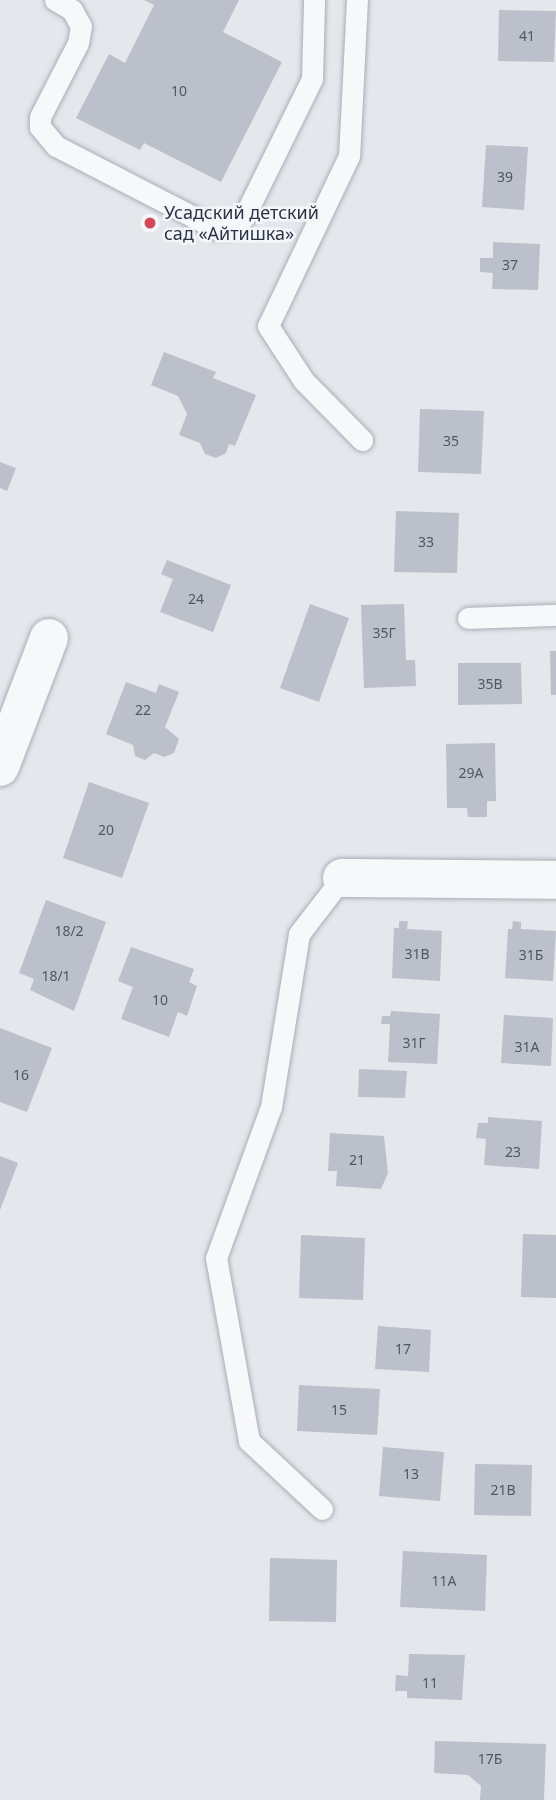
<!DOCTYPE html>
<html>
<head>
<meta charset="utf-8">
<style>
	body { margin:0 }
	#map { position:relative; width:556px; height:1800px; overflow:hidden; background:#e4e7ec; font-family:"Noto Sans",sans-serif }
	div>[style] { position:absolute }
	.building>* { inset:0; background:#bbc0ca }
	.roads { filter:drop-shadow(0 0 2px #a9aeb7) drop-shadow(0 0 2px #a9aeb7) }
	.service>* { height:21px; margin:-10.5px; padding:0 10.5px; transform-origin:10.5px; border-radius:10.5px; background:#f7f8fa }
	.minor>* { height:38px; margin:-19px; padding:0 19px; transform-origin:19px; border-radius:19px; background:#f7f8fa }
	.dots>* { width:19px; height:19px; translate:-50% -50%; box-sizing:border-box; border:4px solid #f4f6f9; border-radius:50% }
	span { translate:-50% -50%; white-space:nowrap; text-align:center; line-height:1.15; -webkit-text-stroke:5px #f4f6f9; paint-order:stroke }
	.number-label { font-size:14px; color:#4f5766 }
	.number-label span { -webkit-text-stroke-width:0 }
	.poi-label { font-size:18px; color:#2b3445 }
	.left { translate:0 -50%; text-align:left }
</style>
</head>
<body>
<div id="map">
	<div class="building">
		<div style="clip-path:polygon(144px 0,239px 0,223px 32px,282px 62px,221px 182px,144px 143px,140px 150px,76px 118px,109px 54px,125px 63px,154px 5px)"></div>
		<div style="clip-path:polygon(499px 10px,556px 11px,554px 62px,498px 61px)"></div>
		<div style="clip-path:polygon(486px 145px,528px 147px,524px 210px,482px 207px)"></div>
		<div style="clip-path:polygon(493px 242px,540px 244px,538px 290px,492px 289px,493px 273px,480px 272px,480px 258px,493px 258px)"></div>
		<div style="clip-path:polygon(164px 352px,216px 372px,213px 378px,256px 395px,235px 446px,229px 444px,226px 453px,216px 458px,205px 454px,200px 443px,179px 435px,187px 414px,178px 396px,151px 385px)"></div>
		<div style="clip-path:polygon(420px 409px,484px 411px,481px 474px,418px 472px)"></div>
		<div style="clip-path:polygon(0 462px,16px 468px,7px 491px,0 488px)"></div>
		<div style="clip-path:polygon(396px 511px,459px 513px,457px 573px,394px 572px)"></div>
		<div style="clip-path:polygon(167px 560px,231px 585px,213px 632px,160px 612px,173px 579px,161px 574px)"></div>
		<div style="clip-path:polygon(310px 604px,349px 618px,319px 702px,280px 688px)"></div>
		<div style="clip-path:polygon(404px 604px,406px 660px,415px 660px,416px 686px,364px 688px,361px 605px)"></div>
		<div style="clip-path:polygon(550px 651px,556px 651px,556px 695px,551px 695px)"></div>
		<div style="clip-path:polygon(458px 663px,521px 663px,522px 704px,458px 705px)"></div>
		<div style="clip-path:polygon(126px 682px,156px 693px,159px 684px,179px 692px,165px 727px,179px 739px,174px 753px,164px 757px,154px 753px,145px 760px,135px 756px,133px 745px,106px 734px)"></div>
		<div style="clip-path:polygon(495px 743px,496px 801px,487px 801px,487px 817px,468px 817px,467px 808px,447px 808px,446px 744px)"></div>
		<div style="clip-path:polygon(89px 782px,149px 803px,122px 878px,63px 858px)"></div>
		<div style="clip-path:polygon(46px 900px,106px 922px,74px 1011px,30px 990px,34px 979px,19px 973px)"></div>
		<div style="clip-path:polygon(399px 921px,408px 921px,407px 929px,442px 931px,440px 981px,392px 978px,394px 928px,399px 928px)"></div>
		<div style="clip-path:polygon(513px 921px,521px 922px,521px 929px,556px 931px,553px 981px,505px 978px,508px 929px,512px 929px)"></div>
		<div style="clip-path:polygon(131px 947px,194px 969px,189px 982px,197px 986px,187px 1016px,178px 1012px,169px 1037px,121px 1019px,133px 987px,118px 981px)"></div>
		<div style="clip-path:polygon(391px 1011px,440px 1014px,437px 1064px,388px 1062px,390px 1024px,381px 1024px,382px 1016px,390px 1016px)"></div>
		<div style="clip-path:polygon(504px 1015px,553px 1018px,551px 1066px,501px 1063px)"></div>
		<div style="clip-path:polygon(0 1028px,52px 1048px,27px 1112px,0 1102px)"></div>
		<div style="clip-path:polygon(359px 1069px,407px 1071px,405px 1098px,358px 1097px)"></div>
		<div style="clip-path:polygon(488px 1117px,542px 1121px,539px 1169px,484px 1165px,486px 1139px,476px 1138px,478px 1123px,488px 1123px)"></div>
		<div style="clip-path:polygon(330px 1133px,384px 1136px,388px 1173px,381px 1189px,336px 1186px,337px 1171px,328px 1171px)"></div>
		<div style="clip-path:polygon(0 1156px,18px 1163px,0 1210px)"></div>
		<div style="clip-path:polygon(523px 1234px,556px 1235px,556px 1298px,521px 1297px)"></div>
		<div style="clip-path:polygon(301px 1235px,365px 1238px,363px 1300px,299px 1298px)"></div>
		<div style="clip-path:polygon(378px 1326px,431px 1330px,429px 1372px,375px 1369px)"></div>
		<div style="clip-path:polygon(299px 1385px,380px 1389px,377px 1435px,297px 1431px)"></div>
		<div style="clip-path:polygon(383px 1447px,444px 1452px,440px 1501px,379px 1496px)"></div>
		<div style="clip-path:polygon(475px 1464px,532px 1465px,531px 1516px,474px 1515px)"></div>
		<div style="clip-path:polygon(403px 1551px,487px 1555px,485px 1611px,400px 1607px)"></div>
		<div style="clip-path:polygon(270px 1558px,337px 1560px,336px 1622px,269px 1621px)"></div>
		<div style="clip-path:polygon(409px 1654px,465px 1655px,462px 1700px,407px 1698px,407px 1691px,395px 1691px,396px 1675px,408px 1676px)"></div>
		<div style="clip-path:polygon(435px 1741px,546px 1744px,544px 1800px,480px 1800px,481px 1786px,468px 1775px,434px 1773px)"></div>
	</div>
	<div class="roads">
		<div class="service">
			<div style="left:55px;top:0;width:20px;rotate:30deg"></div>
			<div style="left:72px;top:10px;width:18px;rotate:61deg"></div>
			<div style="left:81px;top:26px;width:17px;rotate:100deg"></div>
			<div style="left:78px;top:43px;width:83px;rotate:117.2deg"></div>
			<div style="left:40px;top:117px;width:10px;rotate:90deg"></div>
			<div style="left:40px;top:127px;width:25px;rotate:50deg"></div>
			<div style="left:56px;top:146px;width:181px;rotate:27.3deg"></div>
			<div style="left:217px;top:229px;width:15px;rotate:-4deg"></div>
			<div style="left:232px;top:228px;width:16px;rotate:-43deg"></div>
			<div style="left:244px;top:217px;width:154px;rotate:-63.8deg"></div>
			<div style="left:312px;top:79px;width:79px;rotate:-88.5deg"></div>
			<div style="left:357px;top:0;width:156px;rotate:92.9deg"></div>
			<div style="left:349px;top:156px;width:188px;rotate:115.5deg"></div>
			<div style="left:268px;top:326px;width:66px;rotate:56.8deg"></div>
			<div style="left:304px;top:381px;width:83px;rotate:45.5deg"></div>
			<div style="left:468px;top:618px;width:88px;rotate:-2deg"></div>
			<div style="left:322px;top:1509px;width:100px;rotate:-137deg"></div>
			<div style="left:249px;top:1441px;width:186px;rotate:-100.2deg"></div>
			<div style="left:216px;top:1258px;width:161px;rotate:-70deg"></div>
			<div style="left:271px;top:1107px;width:175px;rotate:-80.8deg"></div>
			<div style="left:299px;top:934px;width:71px;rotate:-52.5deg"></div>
		</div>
		<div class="minor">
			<div style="left:0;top:767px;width:138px;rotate:-69.2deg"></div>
			<div style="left:342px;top:878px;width:214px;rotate:0.5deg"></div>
		</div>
	</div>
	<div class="dots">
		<div style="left:150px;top:223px;background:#d1495b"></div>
	</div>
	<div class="number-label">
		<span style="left:527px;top:36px">41</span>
		<span style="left:179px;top:91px">10</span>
		<span style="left:505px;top:177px">39</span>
		<span style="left:510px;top:265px">37</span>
		<span style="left:451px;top:441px">35</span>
		<span style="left:426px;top:542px">33</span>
		<span style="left:196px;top:599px">24</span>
		<span style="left:384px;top:633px">35Г</span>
		<span style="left:490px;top:684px">35В</span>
		<span style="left:143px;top:710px">22</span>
		<span style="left:471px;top:773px">29А</span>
		<span style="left:106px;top:830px">20</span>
		<span style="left:69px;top:931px">18/2</span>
		<span style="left:417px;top:954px">31В</span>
		<span style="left:531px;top:955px">31Б</span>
		<span style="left:56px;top:976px">18/1</span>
		<span style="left:160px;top:1000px">10</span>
		<span style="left:414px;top:1043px">31Г</span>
		<span style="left:527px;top:1047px">31А</span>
		<span style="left:21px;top:1075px">16</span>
		<span style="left:513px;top:1152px">23</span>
		<span style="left:357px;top:1160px">21</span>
		<span style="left:403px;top:1349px">17</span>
		<span style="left:339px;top:1410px">15</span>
		<span style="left:411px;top:1474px">13</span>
		<span style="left:503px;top:1490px">21В</span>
		<span style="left:444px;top:1581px">11А</span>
		<span style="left:430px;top:1683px">11</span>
		<span style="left:490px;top:1759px">17Б</span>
	</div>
	<div class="poi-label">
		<span class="left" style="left:164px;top:223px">Усадский детский<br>сад «Айтишка»</span>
	</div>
</div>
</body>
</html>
